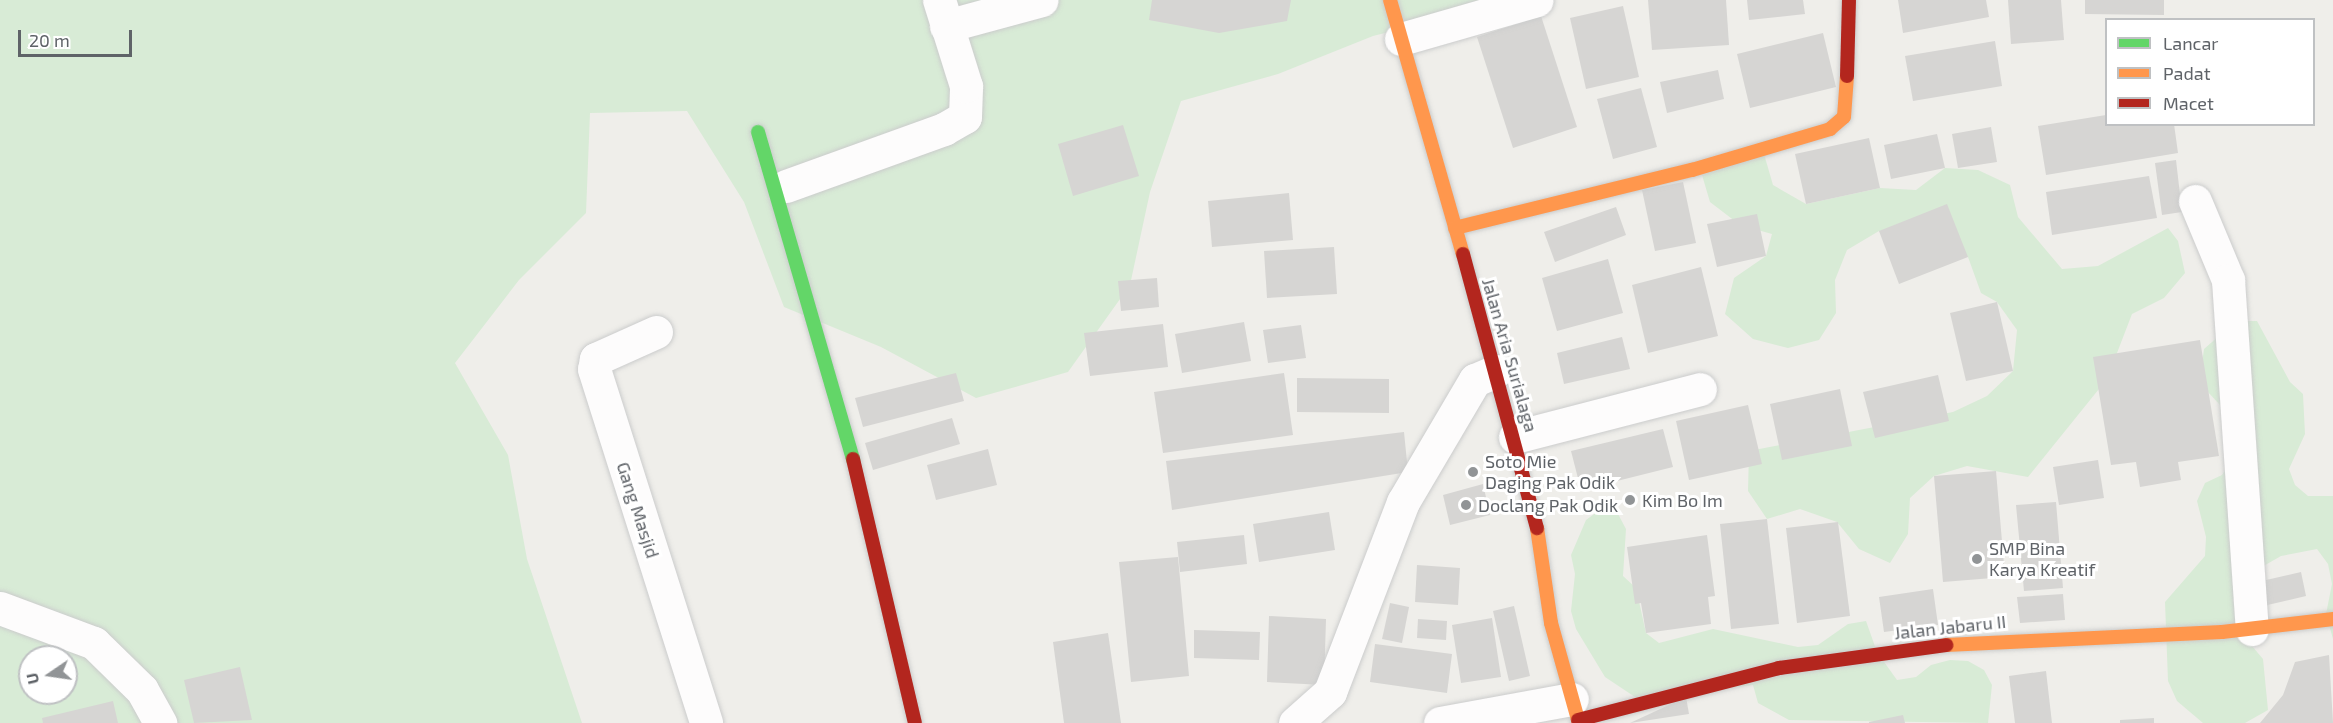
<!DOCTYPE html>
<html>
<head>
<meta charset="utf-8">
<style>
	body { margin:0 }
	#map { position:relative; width:2333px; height:723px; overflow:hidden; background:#efeeea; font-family:"Exo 2",sans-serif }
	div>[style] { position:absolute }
	.green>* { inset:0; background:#d8ebd6 }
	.building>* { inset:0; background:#d6d5d3 }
	.roads { filter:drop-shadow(0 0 2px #cbcccc) drop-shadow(0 0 2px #cbcccc) }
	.street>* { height:33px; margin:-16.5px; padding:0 16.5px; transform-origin:16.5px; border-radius:16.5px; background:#fdfcfc }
	.fast>* { height:14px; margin:-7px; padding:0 7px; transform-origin:7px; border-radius:7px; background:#63d668 }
	.slow>* { height:14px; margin:-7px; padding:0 7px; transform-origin:7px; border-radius:7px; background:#ff974d }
	.jam>* { height:14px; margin:-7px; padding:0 7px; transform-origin:7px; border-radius:7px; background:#b3261e }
	.dots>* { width:16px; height:16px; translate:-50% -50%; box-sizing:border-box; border:3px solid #fff; border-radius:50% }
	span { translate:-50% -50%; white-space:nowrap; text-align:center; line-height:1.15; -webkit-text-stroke:6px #fff; paint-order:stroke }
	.street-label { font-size:18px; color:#5f6368 }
	.poi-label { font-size:18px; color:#5f6368 }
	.left { translate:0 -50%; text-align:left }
	.legend { position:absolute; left:2105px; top:18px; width:210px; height:108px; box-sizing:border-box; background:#fff; border:2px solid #bfc1c3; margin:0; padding:8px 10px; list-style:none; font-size:18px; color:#5f6368 }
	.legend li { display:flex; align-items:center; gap:12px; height:30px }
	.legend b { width:30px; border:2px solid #bfc1c3 }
	.north { position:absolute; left:18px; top:645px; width:60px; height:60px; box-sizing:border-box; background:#fff; border:2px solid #bfc1c3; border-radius:50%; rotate:257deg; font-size:16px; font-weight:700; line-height:24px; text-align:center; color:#5f6368 }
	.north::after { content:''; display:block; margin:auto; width:21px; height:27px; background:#919496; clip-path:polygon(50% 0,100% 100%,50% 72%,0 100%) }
	.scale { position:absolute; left:18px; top:30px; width:114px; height:27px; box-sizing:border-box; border:3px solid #5f6368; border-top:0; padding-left:8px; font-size:18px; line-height:21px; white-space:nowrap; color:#5f6368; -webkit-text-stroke:4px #fff; paint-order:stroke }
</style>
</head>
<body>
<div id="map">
	<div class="green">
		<div style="clip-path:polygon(evenodd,0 0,1517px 0,1373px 36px,1278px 74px,1181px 101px,1150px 192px,1130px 285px,1068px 372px,976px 398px,881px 347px,784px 307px,744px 202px,687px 111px,590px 113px,586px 213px,519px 280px,455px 363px,508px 455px,527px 559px,582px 723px,0 723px,0 0,30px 657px,66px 657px,66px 693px,30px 693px,30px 657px)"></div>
		<div style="clip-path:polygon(1764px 154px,1773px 185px,1806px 204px,1880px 188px,1916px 190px,1945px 168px,1978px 170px,2010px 185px,2018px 217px,2062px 269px,2098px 266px,2168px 228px,2178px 241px,2185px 273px,2164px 298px,2132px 314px,2107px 379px,2028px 477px,1967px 466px,1934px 476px,1910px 498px,1908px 534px,1890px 563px,1859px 549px,1837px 522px,1800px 509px,1767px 519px,1748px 491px,1749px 451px,1953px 412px,1987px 396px,2013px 371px,2017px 330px,1997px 302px,1981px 293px,1968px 257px,1948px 237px,1914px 228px,1879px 231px,1847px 250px,1835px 280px,1836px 313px,1819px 340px,1788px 348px,1753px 339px,1725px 314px,1734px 278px,1766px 256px,1772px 234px,1740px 225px,1710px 202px,1702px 175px)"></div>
		<div style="clip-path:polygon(2236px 321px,2257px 321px,2290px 382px,2303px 394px,2305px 434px,2289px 469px,2295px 485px,2308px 496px,2333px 496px,2333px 639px,2326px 614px,2332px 584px,2328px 564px,2317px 549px,2281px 556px,2253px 572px,2233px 600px,2241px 633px,2263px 659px,2268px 710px,2245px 723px,2203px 723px,2177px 701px,2168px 681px,2165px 602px,2205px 556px,2206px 537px,2197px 501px,2205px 483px,2222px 475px,2233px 459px,2221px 406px,2206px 390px,2201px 370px,2204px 349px)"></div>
		<div style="clip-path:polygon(1601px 509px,1618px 514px,1626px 529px,1623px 576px,1636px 588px,1646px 633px,1659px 643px,1713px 629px,1798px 647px,1818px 645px,1848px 624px,1866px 621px,1877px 652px,1897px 680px,1916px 677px,1931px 665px,1950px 660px,1968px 661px,1984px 670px,1992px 685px,1988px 723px,1789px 720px,1758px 703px,1753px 685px,1638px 699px,1605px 677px,1576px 629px,1571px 611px,1575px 574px,1571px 555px,1586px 520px)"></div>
	</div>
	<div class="building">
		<div style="clip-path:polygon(1152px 0,1291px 0,1287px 21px,1219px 33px,1149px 20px)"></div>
		<div style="clip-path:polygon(1648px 0,1726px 0,1729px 45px,1652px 50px)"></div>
		<div style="clip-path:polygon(1747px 0,1803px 0,1805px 14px,1749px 20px)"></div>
		<div style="clip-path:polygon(1898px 0,1986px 0,1989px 17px,1903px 33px)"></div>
		<div style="clip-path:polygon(2008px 0,2061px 0,2064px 40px,2011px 44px)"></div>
		<div style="clip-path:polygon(2085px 0,2164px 0,2164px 15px,2085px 14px)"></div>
		<div style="clip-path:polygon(1623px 6px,1639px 77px,1586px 89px,1570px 18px)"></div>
		<div style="clip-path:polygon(1541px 16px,1577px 127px,1513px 148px,1477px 37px)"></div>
		<div style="clip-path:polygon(1823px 33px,1836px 87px,1750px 108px,1737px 54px)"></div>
		<div style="clip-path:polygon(1995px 41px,2002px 86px,1913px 101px,1905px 56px)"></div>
		<div style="clip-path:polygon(1718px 70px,1724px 99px,1667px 113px,1660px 82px)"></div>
		<div style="clip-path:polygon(1641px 88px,1657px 147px,1613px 159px,1597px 99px)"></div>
		<div style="clip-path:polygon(2106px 115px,2106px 124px,2174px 124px,2178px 153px,2046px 175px,2038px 126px)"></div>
		<div style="clip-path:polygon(1123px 125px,1139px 176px,1073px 196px,1058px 144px)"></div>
		<div style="clip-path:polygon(1991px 127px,1997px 162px,1958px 168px,1952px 134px)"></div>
		<div style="clip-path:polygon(1937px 134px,1945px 168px,1891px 179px,1884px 145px)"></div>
		<div style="clip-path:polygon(1869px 138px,1880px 188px,1806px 204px,1795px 154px)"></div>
		<div style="clip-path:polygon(2176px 160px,2182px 212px,2162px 215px,2155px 163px)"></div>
		<div style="clip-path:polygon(2149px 176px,2157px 218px,2052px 235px,2046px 192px)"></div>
		<div style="clip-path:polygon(1683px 182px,1696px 243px,1655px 251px,1642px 190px)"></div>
		<div style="clip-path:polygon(1289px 193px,1293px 240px,1212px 247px,1208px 201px)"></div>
		<div style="clip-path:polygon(1947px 204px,1968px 257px,1899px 284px,1879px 231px)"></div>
		<div style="clip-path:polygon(1616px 207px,1626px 235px,1555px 262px,1544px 232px)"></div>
		<div style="clip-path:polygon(1757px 214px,1766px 256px,1717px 267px,1707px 224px)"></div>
		<div style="clip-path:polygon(1334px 247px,1337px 294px,1267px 298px,1264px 251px)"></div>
		<div style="clip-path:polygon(1608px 259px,1623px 313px,1557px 331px,1542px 278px)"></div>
		<div style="clip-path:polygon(1701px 267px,1718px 336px,1648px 353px,1632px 285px)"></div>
		<div style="clip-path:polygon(1157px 278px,1159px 307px,1121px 311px,1118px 281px)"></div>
		<div style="clip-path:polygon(1997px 302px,2013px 371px,1966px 381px,1950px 313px)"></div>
		<div style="clip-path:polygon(1244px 322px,1251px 361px,1182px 373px,1175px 334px)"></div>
		<div style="clip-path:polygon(1163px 324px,1168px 367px,1090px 376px,1084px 333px)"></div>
		<div style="clip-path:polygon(1301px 325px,1306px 358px,1268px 363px,1263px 330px)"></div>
		<div style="clip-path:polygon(1622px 337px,1630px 369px,1564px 384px,1557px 353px)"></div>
		<div style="clip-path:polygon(2200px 340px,2219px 456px,2178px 462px,2181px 480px,2140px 487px,2136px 462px,2111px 465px,2093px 357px)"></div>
		<div style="clip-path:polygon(956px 373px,964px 401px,863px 427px,855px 398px)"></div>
		<div style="clip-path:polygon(1284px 373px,1293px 435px,1163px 453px,1154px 392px)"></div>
		<div style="clip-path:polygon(1938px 375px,1949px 421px,1875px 438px,1863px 392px)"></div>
		<div style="clip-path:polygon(1297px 378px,1389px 379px,1389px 413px,1297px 412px)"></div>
		<div style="clip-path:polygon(1840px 389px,1852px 446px,1782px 460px,1770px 404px)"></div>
		<div style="clip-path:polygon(1748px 405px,1762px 464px,1689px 480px,1676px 421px)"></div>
		<div style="clip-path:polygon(952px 418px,960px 444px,873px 470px,865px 443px)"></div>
		<div style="clip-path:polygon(1663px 429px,1673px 467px,1581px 490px,1571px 451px)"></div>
		<div style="clip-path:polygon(1404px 432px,1408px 472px,1172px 510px,1166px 461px)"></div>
		<div style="clip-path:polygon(988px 449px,997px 485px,936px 500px,927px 465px)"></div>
		<div style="clip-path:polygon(2098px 460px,2104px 498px,2059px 505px,2053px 467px)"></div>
		<div style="clip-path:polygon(1996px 471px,2005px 577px,1943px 582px,1934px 476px)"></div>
		<div style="clip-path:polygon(1483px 484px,1490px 515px,1450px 525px,1443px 495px)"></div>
		<div style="clip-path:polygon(2056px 502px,2063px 588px,2024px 591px,2016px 505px)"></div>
		<div style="clip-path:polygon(1329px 512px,1335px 550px,1259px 562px,1253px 524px)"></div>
		<div style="clip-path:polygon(1767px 519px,1779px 624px,1731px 629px,1720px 524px)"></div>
		<div style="clip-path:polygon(1838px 522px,1850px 616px,1797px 623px,1786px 528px)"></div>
		<div style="clip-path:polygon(1244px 535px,1247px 564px,1180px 572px,1177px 542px)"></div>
		<div style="clip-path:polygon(1707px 535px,1715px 596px,1708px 597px,1711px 624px,1646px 633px,1641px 603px,1635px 604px,1627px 547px)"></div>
		<div style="clip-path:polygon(1178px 557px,1189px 676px,1131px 682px,1119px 562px)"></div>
		<div style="clip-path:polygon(1417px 565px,1460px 568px,1458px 605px,1415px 602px)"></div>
		<div style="clip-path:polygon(2301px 572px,2306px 596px,2259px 607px,2253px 583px)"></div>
		<div style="clip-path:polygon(1933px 589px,1938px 625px,1884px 632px,1879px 597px)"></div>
		<div style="clip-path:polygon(2063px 594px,2065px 620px,2020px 623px,2017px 597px)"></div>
		<div style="clip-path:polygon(1390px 603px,1409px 607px,1402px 643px,1382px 639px)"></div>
		<div style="clip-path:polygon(1514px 606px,1530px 676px,1509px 681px,1493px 611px)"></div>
		<div style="clip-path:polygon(1269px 616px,1326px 619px,1324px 685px,1267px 682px)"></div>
		<div style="clip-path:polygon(1492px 618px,1501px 677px,1461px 683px,1452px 625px)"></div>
		<div style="clip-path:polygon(1418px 619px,1447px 621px,1446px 640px,1417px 638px)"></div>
		<div style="clip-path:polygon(1194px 630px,1260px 632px,1259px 660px,1194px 658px)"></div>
		<div style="clip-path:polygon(1108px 633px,1121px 723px,1064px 723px,1053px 642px)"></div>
		<div style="clip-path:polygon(1375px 644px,1452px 654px,1447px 693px,1370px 682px)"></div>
		<div style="clip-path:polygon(2329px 655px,2333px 723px,2260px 723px,2283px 695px,2295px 662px)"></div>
		<div style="clip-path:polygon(240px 667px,252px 720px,194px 723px,184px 680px)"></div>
		<div style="clip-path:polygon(2046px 671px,2052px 723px,2015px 723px,2009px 676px)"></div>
		<div style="clip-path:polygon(1686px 697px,1689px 714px,1630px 723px)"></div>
		<div style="clip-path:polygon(113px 701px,118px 723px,43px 723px,42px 718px)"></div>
		<div style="clip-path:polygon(1903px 715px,1905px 723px,1869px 723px,1869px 722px)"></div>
		<div style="clip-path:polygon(2154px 718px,2154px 723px,2120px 723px,2120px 720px)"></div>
	</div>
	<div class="roads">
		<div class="street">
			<div style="left:946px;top:26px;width:99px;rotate:-15.2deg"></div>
			<div style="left:1401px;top:39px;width:141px;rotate:-16deg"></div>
			<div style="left:786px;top:186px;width:168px;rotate:-19.8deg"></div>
			<div style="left:944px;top:129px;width:24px;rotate:-30deg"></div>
			<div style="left:965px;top:117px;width:31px;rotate:-88deg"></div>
			<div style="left:966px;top:86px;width:90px;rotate:-107.4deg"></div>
			<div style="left:2195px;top:201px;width:86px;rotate:67.3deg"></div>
			<div style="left:2228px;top:280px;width:350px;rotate:86.1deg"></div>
			<div style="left:656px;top:332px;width:66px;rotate:155.8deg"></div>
			<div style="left:596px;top:359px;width:10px;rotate:101deg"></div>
			<div style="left:594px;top:369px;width:371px;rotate:72.4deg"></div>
			<div style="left:1515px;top:437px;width:191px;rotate:-14.5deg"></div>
			<div style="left:0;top:608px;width:100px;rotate:20.4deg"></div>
			<div style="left:94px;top:643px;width:67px;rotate:44.4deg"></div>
			<div style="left:142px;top:690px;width:38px;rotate:61deg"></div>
			<div style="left:1295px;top:723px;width:47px;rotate:-41.5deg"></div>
			<div style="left:1330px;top:692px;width:204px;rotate:-69deg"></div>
			<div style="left:1403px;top:502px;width:142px;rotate:-59.5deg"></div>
			<div style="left:1475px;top:380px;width:23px;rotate:-23deg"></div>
			<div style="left:1440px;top:723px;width:134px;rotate:-10.3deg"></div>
		</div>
		<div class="fast">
			<div style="left:758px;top:132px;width:341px;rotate:73.8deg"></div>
		</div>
		<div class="slow">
			<div style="left:1390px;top:0;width:264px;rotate:74deg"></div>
			<div style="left:1455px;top:228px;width:244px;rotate:-13.8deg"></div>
			<div style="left:1692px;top:170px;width:144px;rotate:-16.5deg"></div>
			<div style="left:1830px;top:129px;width:18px;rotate:-41deg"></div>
			<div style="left:1844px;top:117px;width:41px;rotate:-85.8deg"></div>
			<div style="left:1537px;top:528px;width:96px;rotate:81.6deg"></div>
			<div style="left:1551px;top:623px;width:104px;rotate:74.4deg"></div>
			<div style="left:1946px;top:645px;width:276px;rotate:-2.7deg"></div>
			<div style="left:2222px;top:632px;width:112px;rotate:-6.7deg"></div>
		</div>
		<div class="jam">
			<div style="left:1847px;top:76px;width:76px;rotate:-88.5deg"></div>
			<div style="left:1463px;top:254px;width:284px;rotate:74.9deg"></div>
			<div style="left:853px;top:459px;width:271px;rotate:76.8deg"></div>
			<div style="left:1578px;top:720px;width:208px;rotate:-14.5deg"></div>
			<div style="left:1779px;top:668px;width:169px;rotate:-7.8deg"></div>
		</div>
	</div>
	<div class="dots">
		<div style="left:1473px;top:472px;background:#919496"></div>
		<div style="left:1630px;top:500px;background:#919496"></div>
		<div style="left:1466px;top:505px;background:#919496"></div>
		<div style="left:1977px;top:559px;background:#919496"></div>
	</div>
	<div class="street-label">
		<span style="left:1510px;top:355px;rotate:74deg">Jalan Aria Surialaga</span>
		<span style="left:638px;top:510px;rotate:72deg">Gang Masjid</span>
		<span style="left:1950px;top:627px;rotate:-6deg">Jalan Jabaru II</span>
	</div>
	<div class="poi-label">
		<span class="left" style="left:1485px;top:472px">Soto Mie<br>Daging Pak Odik</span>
		<span class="left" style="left:1642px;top:500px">Kim Bo Im</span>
		<span class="left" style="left:1478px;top:505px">Doclang Pak Odik</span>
		<span class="left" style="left:1989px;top:559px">SMP Bina<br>Karya Kreatif</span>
	</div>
	<ul class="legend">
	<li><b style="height:8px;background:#63d668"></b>Lancar</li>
	<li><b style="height:8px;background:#ff974d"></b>Padat</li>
	<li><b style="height:8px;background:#b3261e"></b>Macet</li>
	</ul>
	<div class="north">U</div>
	<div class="scale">20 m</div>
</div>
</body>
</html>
